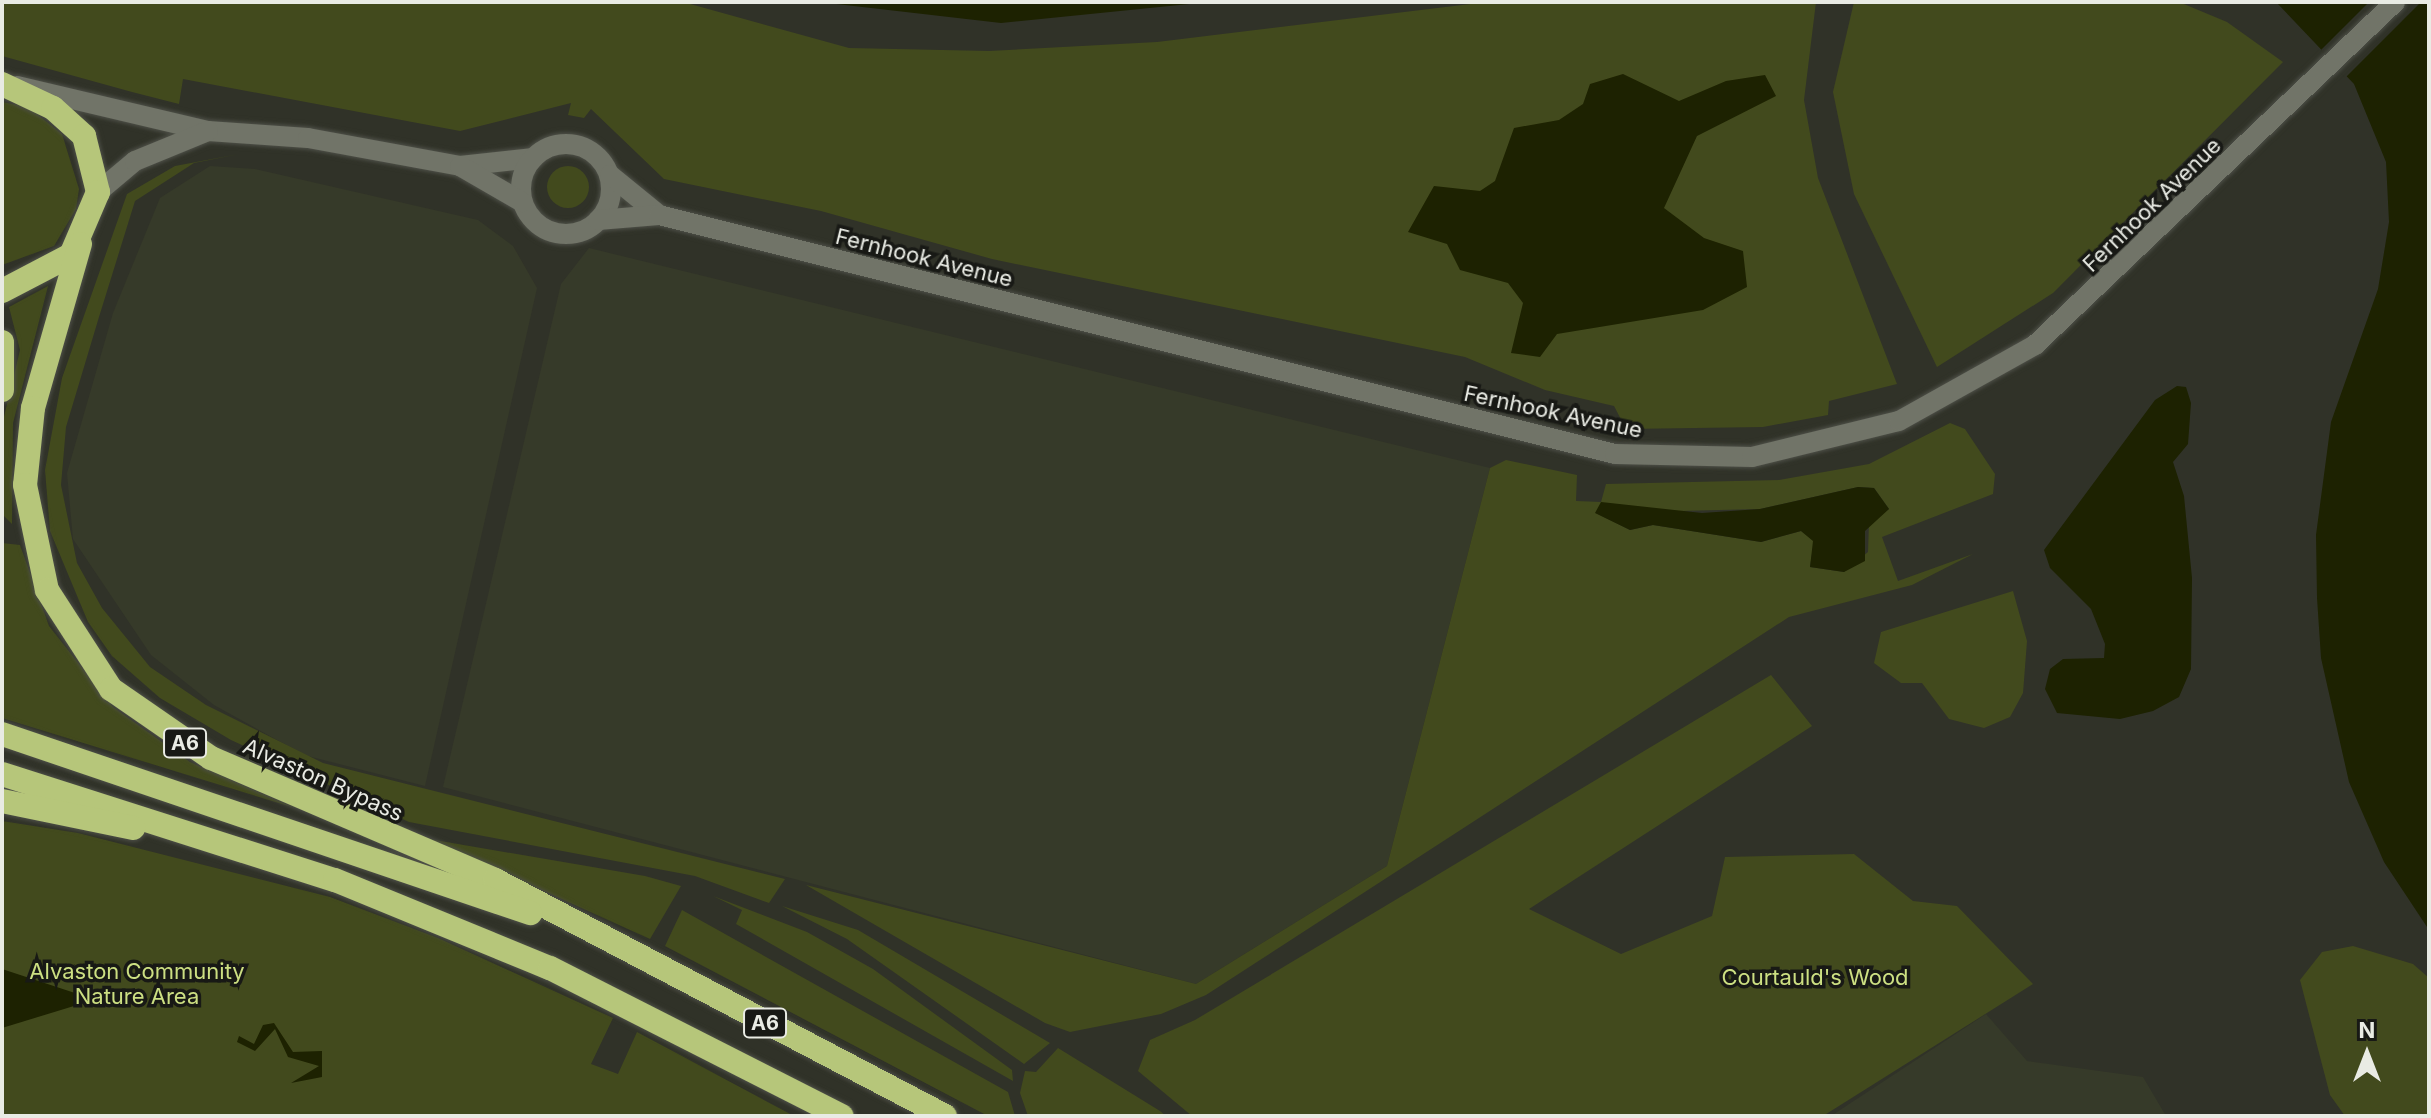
<!DOCTYPE html>
<html>
<head>
<meta charset="utf-8">
<style>
	body { margin:0 }
	#map { position:relative; width:2431px; height:1118px; overflow:hidden; background:#303228; font-family:Inter,sans-serif }
	div>[style] { position:absolute }
	.built>* { inset:0; background:#363a29 }
	.green>* { inset:0; background:#424a1d }
	.round { border-radius:50% }
	.water>* { inset:0; background:#1d2201 }
	.pier>* { inset:0; background:#303228 }
	.roads { filter:drop-shadow(0 0 2px #4e5048) drop-shadow(0 0 2px #4e5048) }
	.minor>* { height:20px; margin:-10px; padding:0 10px; transform-origin:10px; border-radius:10px; background:#717468 }
	.minor>.ring { margin:-10px; padding:0; box-sizing:content-box; background:none; border:20px solid #717468; border-radius:50% }
	.highway>* { height:24px; margin:-12px; padding:0 12px; transform-origin:12px; border-radius:12px; background:#b6c67a }
	span { translate:-50% -50%; white-space:nowrap; text-align:center; line-height:1.15; -webkit-text-stroke:7px #181915; paint-order:stroke }
	.shield-label span { padding:2px 6px; background:#181915; border:2px solid; border-radius:6px; -webkit-text-stroke-width:0 }
	.shield-label { font-size:20px; color:#e9ebe4; font-weight:700 }
	.street-label { font-size:22px; color:#e9ebe4 }
	.park-label { font-size:22px; color:#ccdf82 }
	.frame { position:absolute; inset:0; border:4px solid #e9ebe4; pointer-events:none }
	.north { position:absolute; left:2327px; top:1014px; width:80px; height:80px; -webkit-text-stroke:6px #181915; paint-order:stroke; rotate:0deg; font-size:22px; font-weight:700; line-height:32px; text-align:center; color:#e9ebe4 }
	.north::after { content:''; display:block; margin:auto; width:28px; height:36px; background:#e9ebe4; clip-path:polygon(50% 0,100% 100%,50% 72%,0 100%) }
</style>
</head>
<body>
<div id="map">
	<div class="built">
		<div style="clip-path:polygon(210px 166px,255px 169px,478px 220px,513px 246px,537px 288px,425px 786px,304px 755px,214px 705px,151px 655px,73px 539px,67px 473px,113px 313px,160px 198px)"></div>
		<div style="clip-path:polygon(589px 248px,1490px 468px,1387px 866px,1196px 984px,443px 787px,561px 284px)"></div>
		<div style="clip-path:polygon(1986px 1014px,2027px 1061px,2143px 1077px,2166px 1116px,1831px 1116px)"></div>
	</div>
	<div class="green">
		<div style="clip-path:polygon(2px 2px,683px 2px,849px 48px,989px 51px,1157px 42px,1487px 2px,1816px 2px,1804px 100px,1818px 178px,1897px 384px,1829px 401px,1828px 415px,1763px 427px,1626px 429px,1614px 406px,1545px 390px,1465px 357px,992px 259px,821px 211px,664px 179px,591px 109px,584px 118px,568px 115px,571px 103px,460px 131px,183px 79px,179px 104px,132px 92px,2px 56px)"></div>
		<div style="clip-path:polygon(1854px 2px,2179px 2px,2227px 22px,2283px 62px,2053px 293px,1937px 367px,1854px 194px,1833px 92px)"></div>
		<div style="clip-path:polygon(2px 102px,28px 107px,62px 134px,79px 189px,76px 209px,54px 246px,2px 265px)"></div>
		<div style="clip-path:polygon(239px 154px,194px 163px,135px 201px,99px 317px,66px 427px,61px 485px,77px 563px,102px 608px,150px 667px,206px 705px,323px 763px,785px 879px,769px 903px,695px 876px,409px 822px,231px 740px,160px 698px,112px 656px,88px 622px,50px 531px,45px 470px,62px 378px,127px 194px,175px 166px)"></div>
		<div class="round" style="left:547px;top:166px;width:42px;height:42px"></div>
		<div style="clip-path:polygon(48px 286px,13px 423px,12px 524px,2px 514px,2px 425px,20px 350px,9px 307px)"></div>
		<div style="clip-path:polygon(evenodd,1950px 423px,1965px 429px,1995px 474px,1993px 494px,1882px 537px,1898px 581px,1973px 554px,1912px 585px,1789px 617px,1206px 995px,1161px 1014px,1070px 1032px,1045px 1023px,806px 885px,1196px 984px,1387px 866px,1490px 468px,1506px 460px,1577px 475px,1576px 501px,1601px 502px,1606px 484px,1779px 480px,1869px 464px,1950px 423px,1858px 487px,1874px 488px,1889px 509px,1869px 522px,1868px 552px,1844px 572px,1810px 567px,1814px 541px,1801px 531px,1761px 542px,1653px 525px,1630px 530px,1596px 513px,1760px 509px,1858px 487px)"></div>
		<div style="clip-path:polygon(2px 543px,20px 545px,49px 626px,113px 707px,190px 762px,295px 808px,2px 718px)"></div>
		<div style="clip-path:polygon(2013px 591px,2027px 641px,2023px 693px,2010px 717px,1984px 728px,1949px 719px,1922px 683px,1901px 683px,1874px 663px,1881px 632px)"></div>
		<div style="clip-path:polygon(1771px 675px,1812px 726px,1529px 909px,1621px 954px,1712px 916px,1725px 857px,1854px 854px,1913px 901px,1957px 906px,2033px 984px,1823px 1116px,1192px 1116px,1138px 1071px,1150px 1040px,1195px 1020px)"></div>
		<div style="clip-path:polygon(2px 821px,78px 833px,330px 897px,438px 938px,613px 1018px,591px 1064px,618px 1074px,637px 1032px,794px 1116px,2px 1116px)"></div>
		<div style="clip-path:polygon(429px 839px,645px 876px,681px 886px,650px 939px)"></div>
		<div style="clip-path:polygon(713px 896px,807px 932px,873px 969px,1012px 1070px,1013px 1081px,736px 924px,742px 910px)"></div>
		<div style="clip-path:polygon(782px 906px,858px 930px,1050px 1043px,1024px 1064px,847px 939px)"></div>
		<div style="clip-path:polygon(682px 910px,1008px 1092px,1015px 1116px,988px 1116px,665px 946px)"></div>
		<div style="clip-path:polygon(2353px 946px,2413px 964px,2429px 978px,2429px 1116px,2345px 1116px,2330px 1095px,2300px 980px,2322px 952px)"></div>
		<div style="clip-path:polygon(1058px 1048px,1160px 1111px,1166px 1116px,1028px 1116px,1020px 1093px,1025px 1071px,1036px 1072px)"></div>
	</div>
	<div class="water">
		<div style="clip-path:polygon(819px 2px,1209px 2px,1001px 23px)"></div>
		<div style="clip-path:polygon(2276px 2px,2429px 2px,2429px 930px,2384px 862px,2349px 782px,2321px 658px,2317px 598px,2316px 535px,2331px 422px,2378px 289px,2389px 222px,2386px 162px,2354px 84px)"></div>
		<div style="clip-path:polygon(1623px 74px,1679px 101px,1726px 81px,1765px 75px,1776px 96px,1697px 136px,1664px 208px,1704px 238px,1743px 251px,1747px 287px,1703px 310px,1557px 334px,1540px 357px,1511px 353px,1523px 303px,1508px 283px,1460px 270px,1447px 244px,1408px 232px,1434px 186px,1480px 191px,1495px 181px,1514px 128px,1559px 120px,1583px 104px,1590px 84px)"></div>
		<div style="clip-path:polygon(2177px 386px,2186px 387px,2191px 403px,2188px 444px,2173px 462px,2184px 496px,2192px 578px,2191px 669px,2179px 697px,2153px 711px,2120px 719px,2057px 713px,2045px 689px,2050px 669px,2063px 659px,2104px 658px,2105px 644px,2091px 609px,2050px 568px,2044px 550px,2155px 400px)"></div>
		<div style="clip-path:polygon(1858px 487px,1874px 488px,1889px 509px,1865px 531px,1865px 561px,1844px 572px,1810px 567px,1813px 541px,1801px 531px,1761px 542px,1653px 525px,1630px 530px,1595px 513px,1601px 502px,1702px 513px,1760px 509px)"></div>
		<div style="clip-path:polygon(2px 969px,81px 995px,87px 1002px,2px 1028px)"></div>
		<div style="clip-path:polygon(274px 1023px,293px 1052px,322px 1051px,322px 1077px,291px 1083px,319px 1066px,288px 1057px,275px 1029px,255px 1051px,237px 1042px,239px 1036px,254px 1044px,263px 1025px)"></div>
	</div>
	<div class="pier">
		<div style="clip-path:polygon(2369px 2px,2421px 2px,2345px 78px,2321px 50px)"></div>
	</div>
	<div class="roads">
		<div class="minor">
			<div style="left:17px;top:86px;width:196px;rotate:13.3deg"></div>
			<div style="left:208px;top:131px;width:100px;rotate:4deg"></div>
			<div style="left:308px;top:138px;width:155px;rotate:10.4deg"></div>
			<div style="left:460px;top:166px;width:74px;rotate:-6.2deg"></div>
			<div class="ring" style="left:521px;top:144px;width:70px;height:70px"></div>
			<div style="left:460px;top:166px;width:72px;rotate:30.1deg"></div>
			<div style="left:610px;top:175px;width:63px;rotate:39.2deg"></div>
			<div style="left:98px;top:192px;width:48px;rotate:-40deg"></div>
			<div style="left:135px;top:161px;width:79px;rotate:-22.3deg"></div>
			<div style="left:598px;top:220px;width:61px;rotate:-4.7deg"></div>
			<div style="left:659px;top:215px;width:985px;rotate:14.04deg"></div>
			<div style="left:1615px;top:454px;width:137px;rotate:1.3deg"></div>
			<div style="left:1752px;top:457px;width:151px;rotate:-13.8deg"></div>
			<div style="left:1899px;top:421px;width:156px;rotate:-29.2deg"></div>
			<div style="left:2035px;top:345px;width:497px;rotate:-43.6deg"></div>
		</div>
		<div class="highway">
			<div style="left:2px;top:84px;width:56px;rotate:25.2deg"></div>
			<div style="left:53px;top:108px;width:42px;rotate:42.1deg"></div>
			<div style="left:84px;top:136px;width:58px;rotate:76deg"></div>
			<div style="left:98px;top:192px;width:69px;rotate:113.2deg"></div>
			<div style="left:71px;top:255px;width:78px;rotate:152.4deg"></div>
			<div style="left:80px;top:244px;width:171px;rotate:106deg"></div>
			<div style="left:33px;top:408px;width:77px;rotate:95.9deg"></div>
			<div style="left:25px;top:485px;width:107px;rotate:78.2deg"></div>
			<div style="left:47px;top:590px;width:118px;rotate:57.1deg"></div>
			<div style="left:111px;top:689px;width:121px;rotate:34.6deg"></div>
			<div style="left:211px;top:758px;width:309px;rotate:23.2deg"></div>
			<div style="left:495px;top:880px;width:508px;rotate:27.67deg"></div>
			<div style="left:2px;top:342px;width:48px;rotate:90deg"></div>
			<div style="left:2px;top:734px;width:558px;rotate:18.73deg"></div>
			<div style="left:2px;top:774px;width:349px;rotate:17.7deg"></div>
			<div style="left:335px;top:880px;width:232px;rotate:22.3deg"></div>
			<div style="left:550px;top:968px;width:327px;rotate:26.9deg"></div>
			<div style="left:2px;top:801px;width:134px;rotate:11.6deg"></div>
		</div>
	</div>
	<div class="shield-label">
		<span style="left:185px;top:743px">A6</span>
		<span style="left:765px;top:1023px">A6</span>
	</div>
	<div class="street-label">
		<span style="left:2152px;top:205px;rotate:-44deg">Fernhook Avenue</span>
		<span style="left:924px;top:258px;rotate:14deg">Fernhook Avenue</span>
		<span style="left:1553px;top:412px;rotate:12deg">Fernhook Avenue</span>
		<span style="left:323px;top:780px;rotate:24deg">Alvaston Bypass</span>
	</div>
	<div class="park-label">
		<span style="left:137px;top:984px">Alvaston Community<br>Nature Area</span>
		<span style="left:1815px;top:978px">Courtauld's Wood</span>
	</div>
	<div class="frame"></div>
	<div class="north">N</div>
</div>
</body>
</html>
